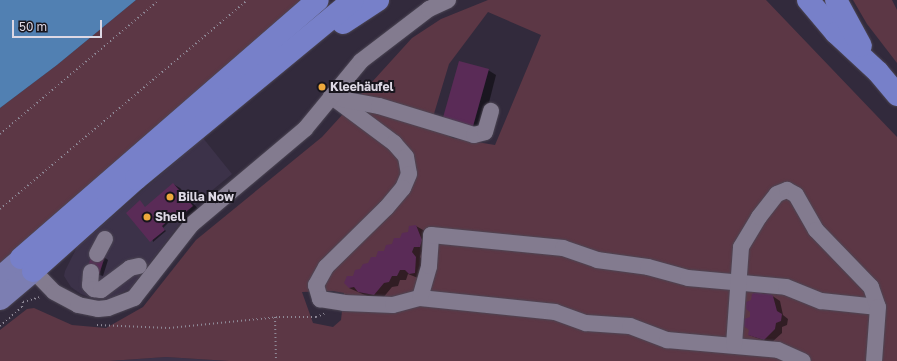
<!DOCTYPE html>
<html>
<head>
<meta charset="utf-8">
<style>
	body { margin:0 }
	#map { position:relative; width:897px; height:361px; overflow:hidden; background:#322a3c; font-family:"Golos Text",sans-serif }
	div>[style] { position:absolute }
	.built>* { inset:0; background:#3c3249 }
	.green>* { inset:0; background:#5c3745 }
	.water>* { inset:0; background:#5180b2 }
	.shadow>* { inset:0; background:#0007 }
	.building>* { inset:0; background:#5a2b57 }
	.path>* { height:2px; margin-top:-1px; transform-origin:0; background:repeating-linear-gradient(90deg,#8f8997 0 1px,transparent 0 4px) }
	.roads { filter:drop-shadow(0 0 1px #4c4654) drop-shadow(0 0 1px #4c4654) }
	.minor>* { height:16px; margin:-8px; padding:0 8px; transform-origin:8px; border-radius:8px; background:#837b8f }
	.major>* { height:21px; margin:-10.5px; padding:0 10.5px; transform-origin:10.5px; border-radius:10.5px; background:#7c7eb2 }
	.highway>* { height:22px; margin:-11px; padding:0 11px; transform-origin:11px; border-radius:11px; background:#7780c9 }
	.dots>* { width:11px; height:11px; translate:-50% -50%; box-sizing:border-box; border:2px solid #18151d; border-radius:50% }
	span { translate:-50% -50%; white-space:nowrap; text-align:center; line-height:1.15; -webkit-text-stroke:4px #18151d; paint-order:stroke }
	.poi-label { font-size:12px; color:#ddd8e4; font-weight:700 }
	.left { translate:0 -50%; text-align:left }
	.scale { position:absolute; left:12px; top:20px; width:90px; height:18px; box-sizing:border-box; border:2px solid #ddd8e4; border-top:0; padding-left:5px; font-size:12px; line-height:14px; white-space:nowrap; color:#ddd8e4; -webkit-text-stroke:3px #18151d; paint-order:stroke }
</style>
</head>
<body>
<div id="map">
	<div class="built">
		<div style="clip-path:polygon(203px 138px,232px 174px,193px 206px,131px 288px,112px 298px,97px 300px,81px 294px,71px 287px,64px 276px,65px 271px,77px 247px)"></div>
		<div style="clip-path:polygon(166px 357px,229px 361px,109px 361px)"></div>
	</div>
	<div class="green">
		<div style="clip-path:polygon(136px 0,306px 0,0 266px,0 108px,57px 65px)"></div>
		<div style="clip-path:polygon(evenodd,488px 0,766px 0,897px 137px,897px 361px,229px 361px,166px 357px,109px 361px,0 361px,0 330px,27px 309px,34px 308px,72px 325px,106px 328px,143px 307px,196px 240px,322px 137px,412px 38px,441px 19px,488px 0,488px 12px,541px 35px,495px 145px,453px 138px,430px 127px,449px 64px,488px 12px,488px 0,333px 291px,344px 293px,341px 320px,333px 327px,313px 323px,302px 292px,333px 291px)"></div>
		<div style="clip-path:polygon(853px 0,892px 0,897px 10px,897px 63px,867px 24px)"></div>
	</div>
	<div class="water">
		<div style="clip-path:polygon(0 0,136px 0,57px 65px,0 108px)"></div>
	</div>
	<div class="shadow">
		<div style="clip-path:polygon(488px 70px,496px 75px,481px 134px,444px 121px)"></div>
		<div style="clip-path:polygon(173px 184px,180px 188px,199px 210px,183px 223px,174px 217px,163px 228px,166px 231px,153px 242px,146px 208px)"></div>
		<div style="clip-path:polygon(416px 226px,425px 231px,428px 251px,422px 251px,420px 257px,424px 262px,418px 278px,408px 274px,406px 280px,400px 280px,398px 286px,392px 287px,382px 299px,367px 296px,349px 288px,353px 277px)"></div>
		<div style="clip-path:polygon(104px 257px,108px 260px,103px 276px,92px 273px)"></div>
		<div style="clip-path:polygon(768px 293px,780px 301px,783px 315px,788px 319px,787px 325px,782px 327px,782px 333px,771px 343px,749px 335px,753px 295px)"></div>
	</div>
	<div class="building">
		<div style="clip-path:polygon(459px 61px,489px 69px,472px 130px,442px 121px)"></div>
		<div style="clip-path:polygon(173px 183px,193px 206px,176px 220px,172px 217px,162px 226px,165px 230px,150px 242px,126px 213px,140px 200px,145px 207px)"></div>
		<div style="clip-path:polygon(416px 225px,422px 240px,420px 247px,414px 247px,412px 252px,416px 257px,415px 273px,409px 274px,405px 270px,400px 270px,397px 276px,392px 276px,389px 282px,384px 283px,374px 295px,358px 292px,354px 287px,349px 288px,344px 283px,347px 276px,353px 276px,355px 270px,360px 269px,363px 264px,368px 263px,371px 257px,376px 257px,378px 251px,384px 251px,386px 245px,392px 244px,394px 238px,400px 238px,402px 233px,408px 232px,409px 226px)"></div>
		<div style="clip-path:polygon(92px 252px,105px 256px,99px 275px,87px 271px)"></div>
		<div style="clip-path:polygon(758px 291px,763px 294px,768px 292px,773px 296px,777px 311px,782px 314px,781px 321px,776px 323px,775px 329px,764px 340px,748px 335px,749px 330px,744px 326px,744px 319px,750px 317px,750px 312px,746px 309px,746px 302px,751px 300px,752px 294px)"></div>
	</div>
	<div class="path">
		<div style="left:0;top:134px;width:208px;rotate:-40.1deg"></div>
		<div style="left:0;top:209px;width:324px;rotate:-40.2deg"></div>
		<div style="left:23px;top:302px;width:18px;rotate:-16deg"></div>
		<div style="left:275px;top:317px;width:44px;rotate:88.7deg"></div>
		<div style="left:97px;top:325px;width:72px;rotate:2.4deg"></div>
		<div style="left:169px;top:328px;width:111px;rotate:-5.7deg"></div>
		<div style="left:279px;top:317px;width:37px"></div>
		<div style="left:316px;top:317px;width:9px;rotate:-21deg"></div>
		<div style="left:0;top:326px;width:29px;rotate:-41deg"></div>
		<div style="left:22px;top:307px;width:5px;rotate:-79deg"></div>
	</div>
	<div class="roads">
		<div class="minor">
			<div style="left:331px;top:96px;width:79px;rotate:36.7deg"></div>
			<div style="left:394px;top:143px;width:18px;rotate:49deg"></div>
			<div style="left:406px;top:157px;width:17px;rotate:80deg"></div>
			<div style="left:409px;top:174px;width:15px;rotate:113deg"></div>
			<div style="left:403px;top:188px;width:26px;rotate:130deg"></div>
			<div style="left:386px;top:208px;width:84px;rotate:135.5deg"></div>
			<div style="left:326px;top:267px;width:21px;rotate:119deg"></div>
			<div style="left:316px;top:285px;width:15px;rotate:74deg"></div>
			<div style="left:320px;top:299px;width:24px;rotate:9deg"></div>
			<div style="left:344px;top:303px;width:49px;rotate:2.3deg"></div>
			<div style="left:393px;top:305px;width:28px;rotate:-15deg"></div>
			<div style="left:420px;top:298px;width:136px;rotate:5.9deg"></div>
			<div style="left:555px;top:312px;width:33px;rotate:20deg"></div>
			<div style="left:586px;top:323px;width:44px;rotate:3.9deg"></div>
			<div style="left:630px;top:326px;width:40px;rotate:21deg"></div>
			<div style="left:667px;top:340px;width:111px;rotate:5.1deg"></div>
			<div style="left:778px;top:350px;width:27px;rotate:24deg"></div>
			<div style="left:336px;top:98px;width:44px;rotate:10.5deg"></div>
			<div style="left:379px;top:106px;width:99px;rotate:17deg"></div>
			<div style="left:474px;top:135px;width:11px;rotate:-15deg"></div>
			<div style="left:485px;top:132px;width:22px;rotate:-74deg"></div>
			<div style="left:97px;top:254px;width:17px;rotate:-62deg"></div>
			<div style="left:26px;top:263px;width:40px;rotate:46deg"></div>
			<div style="left:54px;top:292px;width:27px;rotate:28deg"></div>
			<div style="left:78px;top:305px;width:20px;rotate:11deg"></div>
			<div style="left:98px;top:309px;width:10px;rotate:-6deg"></div>
			<div style="left:108px;top:308px;width:28px;rotate:-21deg"></div>
			<div style="left:134px;top:298px;width:93px;rotate:-52deg"></div>
			<div style="left:191px;top:225px;width:149px;rotate:-40.1deg"></div>
			<div style="left:305px;top:129px;width:88px;rotate:-50.5deg"></div>
			<div style="left:361px;top:61px;width:86px;rotate:-37.4deg"></div>
			<div style="left:429px;top:9px;width:21px;rotate:-25deg"></div>
			<div style="left:91px;top:272px;width:13px;rotate:94deg"></div>
			<div style="left:90px;top:285px;width:6px;rotate:45deg"></div>
			<div style="left:94px;top:289px;width:7px;rotate:8deg"></div>
			<div style="left:101px;top:290px;width:36px;rotate:-37deg"></div>
			<div style="left:130px;top:268px;width:9px;rotate:-13deg"></div>
			<div style="left:420px;top:298px;width:33px;rotate:-74deg"></div>
			<div style="left:429px;top:266px;width:31px;rotate:-86deg"></div>
			<div style="left:431px;top:235px;width:133px;rotate:5.6deg"></div>
			<div style="left:563px;top:248px;width:36px;rotate:19deg"></div>
			<div style="left:597px;top:260px;width:51px;rotate:7.8deg"></div>
			<div style="left:648px;top:267px;width:41px;rotate:15.4deg"></div>
			<div style="left:688px;top:278px;width:98px;rotate:5.2deg"></div>
			<div style="left:786px;top:287px;width:38px;rotate:22deg"></div>
			<div style="left:821px;top:301px;width:57px;rotate:6deg"></div>
			<div style="left:734px;top:345px;width:98px;rotate:-85.9deg"></div>
			<div style="left:741px;top:247px;width:35px;rotate:-59deg"></div>
			<div style="left:759px;top:217px;width:29px;rotate:-52deg"></div>
			<div style="left:777px;top:194px;width:11px;rotate:-22deg"></div>
			<div style="left:787px;top:190px;width:10px;rotate:29deg"></div>
			<div style="left:796px;top:195px;width:40px;rotate:60.3deg"></div>
			<div style="left:816px;top:230px;width:79px;rotate:46deg"></div>
			<div style="left:871px;top:287px;width:21px;rotate:71deg"></div>
			<div style="left:878px;top:307px;width:54px;rotate:94.2deg"></div>
		</div>
		<div class="major">
			<div style="left:0;top:276px;width:28px;rotate:-41deg"></div>
			<div style="left:0;top:299px;width:43px;rotate:-40.3deg"></div>
		</div>
		<div class="highway">
			<div style="left:808px;top:0;width:43px;rotate:49.7deg"></div>
			<div style="left:836px;top:33px;width:57px;rotate:42.9deg"></div>
			<div style="left:878px;top:72px;width:30px;rotate:50deg"></div>
			<div style="left:836px;top:0;width:52px;rotate:61.5deg"></div>
			<div style="left:343px;top:23px;width:42px;rotate:-33.3deg"></div>
			<div style="left:21px;top:258px;width:393px;rotate:-41deg"></div>
			<div style="left:33px;top:271px;width:138px;rotate:-41.8deg"></div>
			<div style="left:136px;top:179px;width:281px;rotate:-39.5deg"></div>
		</div>
	</div>
	<div class="dots">
		<div style="left:322px;top:87px;background:#eda83c"></div>
		<div style="left:170px;top:197px;background:#eda83c"></div>
		<div style="left:147px;top:217px;background:#eda83c"></div>
	</div>
	<div class="poi-label">
		<span class="left" style="left:330px;top:87px">Kleehäufel</span>
		<span class="left" style="left:178px;top:197px">Billa Now</span>
		<span class="left" style="left:155px;top:217px">Shell</span>
	</div>
	<div class="scale">50 m</div>
</div>
</body>
</html>
